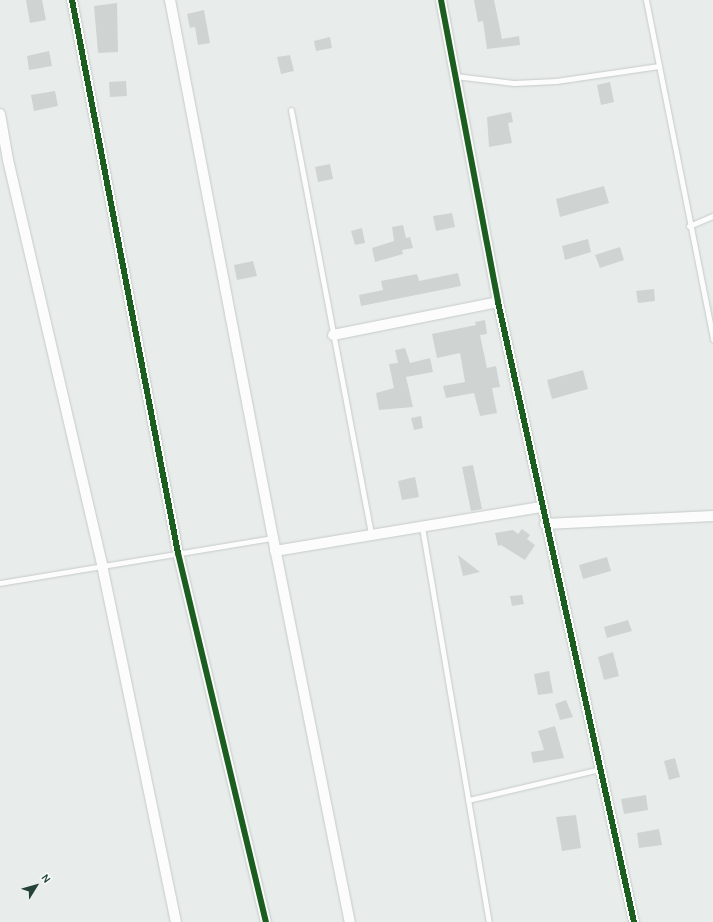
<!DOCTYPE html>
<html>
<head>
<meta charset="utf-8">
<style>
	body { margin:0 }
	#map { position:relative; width:713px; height:922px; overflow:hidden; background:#e8edeb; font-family:Karla,sans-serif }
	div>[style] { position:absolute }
	.building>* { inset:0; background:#cfd4d2 }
	.roads { filter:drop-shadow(0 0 1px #c5cac8) drop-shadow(0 0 1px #c5cac8) }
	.service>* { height:5px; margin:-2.5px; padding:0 2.5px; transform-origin:2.5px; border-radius:2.5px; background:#fcfcfc }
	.minor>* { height:10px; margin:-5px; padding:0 5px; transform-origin:5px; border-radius:5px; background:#fcfcfc }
	.cycleway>* { height:6px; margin:-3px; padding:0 3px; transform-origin:3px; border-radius:3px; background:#1b5e20 }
	span { translate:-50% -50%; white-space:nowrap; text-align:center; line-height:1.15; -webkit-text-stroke:4px #f7fbf9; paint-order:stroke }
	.north { position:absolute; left:16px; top:866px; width:40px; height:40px; -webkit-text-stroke:3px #f7fbf9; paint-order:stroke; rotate:53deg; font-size:11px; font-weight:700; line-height:16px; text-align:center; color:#24423a }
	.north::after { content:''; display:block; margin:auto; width:14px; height:18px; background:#24423a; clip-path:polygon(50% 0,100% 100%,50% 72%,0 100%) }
</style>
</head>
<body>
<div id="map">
	<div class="building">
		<div style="clip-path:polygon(26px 0,42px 0,46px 20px,30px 23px)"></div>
		<div style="clip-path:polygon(474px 0,494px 0,502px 39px,519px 36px,520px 45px,487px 49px,483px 21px,478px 22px)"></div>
		<div style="clip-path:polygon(117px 3px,118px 52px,98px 53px,94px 6px)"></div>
		<div style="clip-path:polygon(204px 10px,210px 43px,198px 45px,195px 27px,190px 28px,187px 14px)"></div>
		<div style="clip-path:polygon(330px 37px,332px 48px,316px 51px,314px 41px)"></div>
		<div style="clip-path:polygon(49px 51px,52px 66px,29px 70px,27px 56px)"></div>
		<div style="clip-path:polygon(290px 55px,294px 71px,281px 74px,277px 57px)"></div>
		<div style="clip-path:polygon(126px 81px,127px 96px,110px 97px,109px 82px)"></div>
		<div style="clip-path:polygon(610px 82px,614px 102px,601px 105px,597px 85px)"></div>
		<div style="clip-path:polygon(55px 91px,58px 106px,34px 111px,31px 95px)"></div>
		<div style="clip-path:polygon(511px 112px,513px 122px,508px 123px,512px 143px,489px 147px,487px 117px)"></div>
		<div style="clip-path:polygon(330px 164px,333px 179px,318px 182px,315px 167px)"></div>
		<div style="clip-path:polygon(604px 186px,609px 203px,560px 217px,556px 199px)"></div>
		<div style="clip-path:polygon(452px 213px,455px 227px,436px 231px,433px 216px)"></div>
		<div style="clip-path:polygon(403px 225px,406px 238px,410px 237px,413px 248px,402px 250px,403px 254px,375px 262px,372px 248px,394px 241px,392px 227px)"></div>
		<div style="clip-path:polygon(362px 228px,365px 243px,355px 245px,351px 231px)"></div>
		<div style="clip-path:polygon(588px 239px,591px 252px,565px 260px,562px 246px)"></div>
		<div style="clip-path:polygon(620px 247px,624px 260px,600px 268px,595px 255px)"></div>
		<div style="clip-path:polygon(253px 261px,257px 276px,237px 280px,234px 265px)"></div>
		<div style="clip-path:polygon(458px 273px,461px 286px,361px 306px,359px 295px,383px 290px,381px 281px,417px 274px,419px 281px)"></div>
		<div style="clip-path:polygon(654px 289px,655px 301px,638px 303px,636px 291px)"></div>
		<div style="clip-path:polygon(485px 320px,487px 334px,480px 335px,487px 368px,496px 366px,500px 387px,492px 388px,497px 413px,480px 416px,474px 393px,446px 398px,443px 386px,465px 382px,460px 353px,437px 358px,432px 334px,476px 325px,475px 322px)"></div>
		<div style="clip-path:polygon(405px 348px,410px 363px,430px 358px,433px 372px,406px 377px,413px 407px,379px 410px,376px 393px,394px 388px,389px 364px,398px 363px,395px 350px)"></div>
		<div style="clip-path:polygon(583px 370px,588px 389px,552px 399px,547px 380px)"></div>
		<div style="clip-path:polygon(421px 416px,423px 428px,414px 430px,411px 418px)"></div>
		<div style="clip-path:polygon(473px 465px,482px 509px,471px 511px,462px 467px)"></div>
		<div style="clip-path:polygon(415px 477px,419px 497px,402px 500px,398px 481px)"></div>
		<div style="clip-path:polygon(522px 529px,530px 535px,527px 539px,535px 545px,525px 560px,501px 545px,498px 546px,495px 533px,513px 530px,518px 534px)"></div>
		<div style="clip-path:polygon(458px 555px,480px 572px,463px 576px)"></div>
		<div style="clip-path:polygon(607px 557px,611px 571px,583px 579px,579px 565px)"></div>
		<div style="clip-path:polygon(522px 595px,524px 604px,512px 606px,510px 596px)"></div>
		<div style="clip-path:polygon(628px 620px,632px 631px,607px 638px,604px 627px)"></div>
		<div style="clip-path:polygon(613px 652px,619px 676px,604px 680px,598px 657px)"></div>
		<div style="clip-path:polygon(549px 671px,553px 693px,538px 695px,534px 674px)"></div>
		<div style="clip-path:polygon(566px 700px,573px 717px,560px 720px,555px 704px)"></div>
		<div style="clip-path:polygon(555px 726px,564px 758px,533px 763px,531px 752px,544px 750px,538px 731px)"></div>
		<div style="clip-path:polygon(675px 758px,680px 777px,669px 780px,664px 761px)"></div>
		<div style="clip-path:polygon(646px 795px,648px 810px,624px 814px,621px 799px)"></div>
		<div style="clip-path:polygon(576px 815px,581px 848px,562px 851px,556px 817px)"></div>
		<div style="clip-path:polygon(659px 829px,662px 845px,639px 848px,637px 833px)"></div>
	</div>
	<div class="roads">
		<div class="service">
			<div style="left:646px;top:0;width:346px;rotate:78.8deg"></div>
			<div style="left:455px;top:76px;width:59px;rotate:6.8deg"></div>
			<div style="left:514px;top:83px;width:42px;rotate:-2.7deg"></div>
			<div style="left:556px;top:81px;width:104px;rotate:-8.3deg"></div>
			<div style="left:291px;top:110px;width:432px;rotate:79.3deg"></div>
			<div style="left:689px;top:226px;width:26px;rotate:-23deg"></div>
			<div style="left:422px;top:527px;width:401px;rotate:80.4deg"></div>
			<div style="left:0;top:583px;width:277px;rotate:-9.4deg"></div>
			<div style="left:468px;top:800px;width:136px;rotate:-13.2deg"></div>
		</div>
		<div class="minor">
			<div style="left:72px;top:0;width:563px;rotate:79.15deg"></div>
			<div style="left:178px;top:553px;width:379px;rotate:76.6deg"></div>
			<div style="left:170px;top:0;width:548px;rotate:79.16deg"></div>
			<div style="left:273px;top:538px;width:392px;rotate:78.7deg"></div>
			<div style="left:441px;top:0;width:307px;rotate:79.3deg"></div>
			<div style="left:498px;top:302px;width:635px;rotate:77.63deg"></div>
			<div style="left:0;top:114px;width:47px;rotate:80.1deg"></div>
			<div style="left:8px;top:160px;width:416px;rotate:76.9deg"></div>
			<div style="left:102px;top:565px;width:365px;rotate:78.3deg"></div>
			<div style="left:333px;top:335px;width:168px;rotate:-11.3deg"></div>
			<div style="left:545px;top:524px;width:168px;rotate:-2.7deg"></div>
			<div style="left:275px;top:551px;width:271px;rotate:-9.4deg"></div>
		</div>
	</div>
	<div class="cycleway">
		<div style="left:72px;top:0;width:563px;rotate:79.15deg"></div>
		<div style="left:178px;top:553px;width:379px;rotate:76.6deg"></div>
		<div style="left:441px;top:0;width:307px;rotate:79.3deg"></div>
		<div style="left:498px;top:302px;width:635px;rotate:77.63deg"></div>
	</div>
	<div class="north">N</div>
</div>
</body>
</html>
